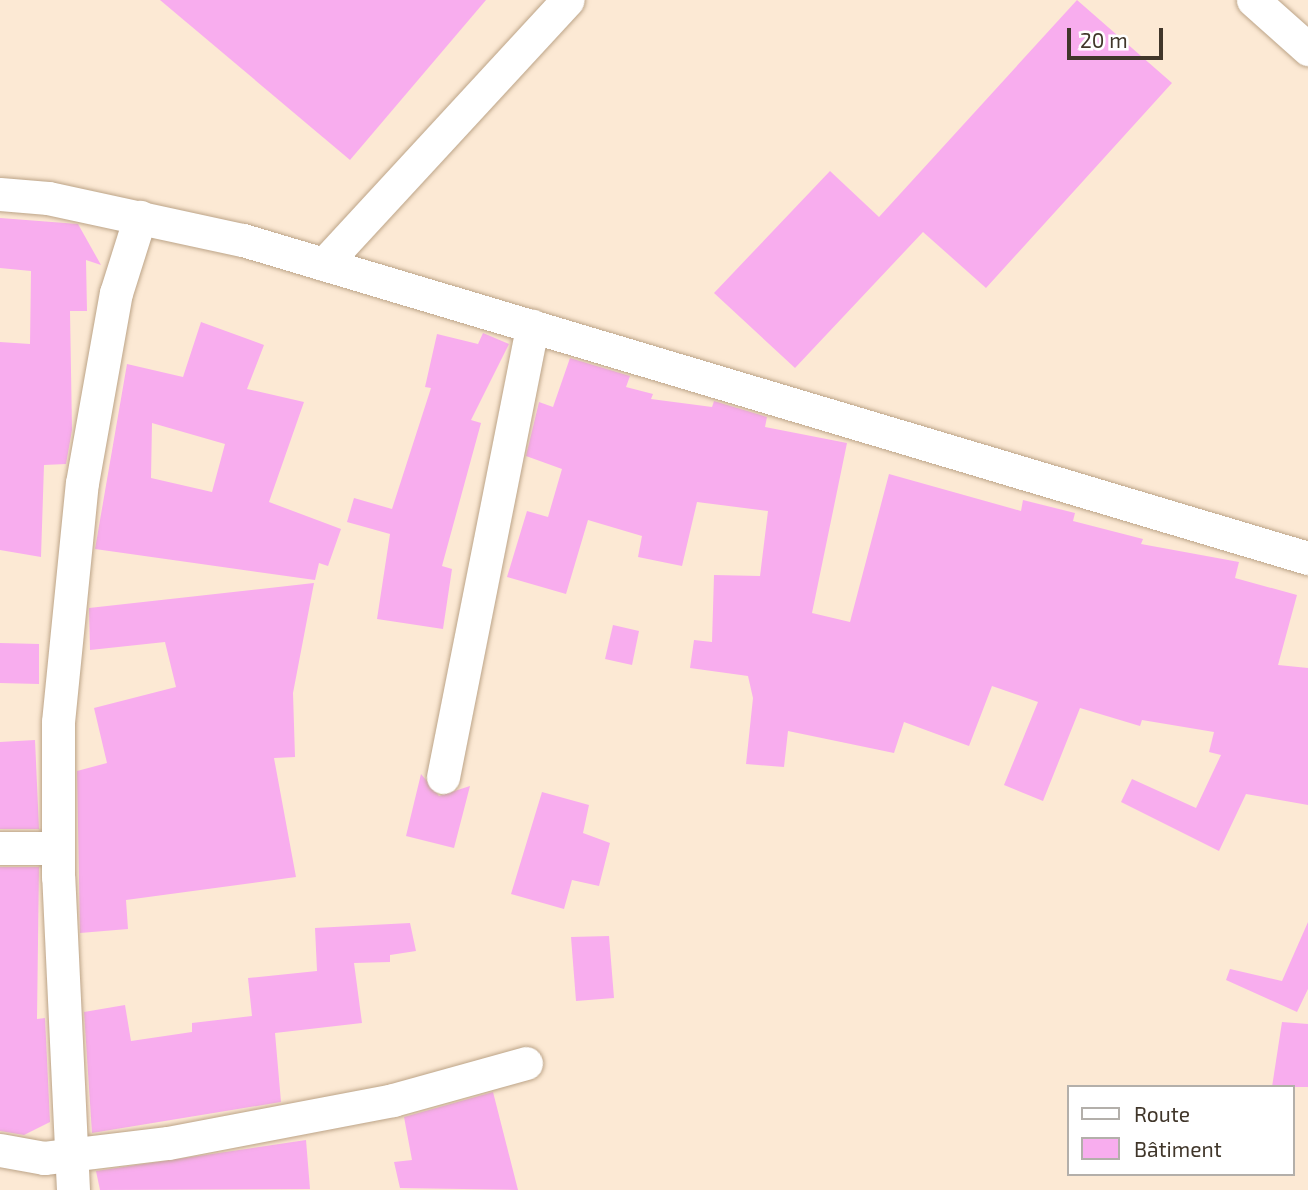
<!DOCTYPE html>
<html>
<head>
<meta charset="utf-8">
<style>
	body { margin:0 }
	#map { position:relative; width:1308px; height:1190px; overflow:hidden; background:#fcf1e6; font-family:"Exo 2",sans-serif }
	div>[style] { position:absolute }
	.built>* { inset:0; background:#fce9d4 }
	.building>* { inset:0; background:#f8adee }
	.roads { filter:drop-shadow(0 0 2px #bca488) drop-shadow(0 0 2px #bca488) }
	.minor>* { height:33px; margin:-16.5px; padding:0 16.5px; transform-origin:16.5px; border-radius:16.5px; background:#fff }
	span { translate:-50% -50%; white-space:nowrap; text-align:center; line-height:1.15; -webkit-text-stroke:7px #fff; paint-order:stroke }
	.legend { position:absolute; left:1067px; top:1085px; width:228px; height:91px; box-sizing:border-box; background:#fff; border:2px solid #b3afaa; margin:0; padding:9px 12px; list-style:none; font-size:21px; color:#40362a }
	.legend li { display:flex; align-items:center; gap:14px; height:35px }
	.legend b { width:35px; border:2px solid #b3afaa }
	.scale { position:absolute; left:1067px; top:28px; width:96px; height:32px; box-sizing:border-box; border:4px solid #40362a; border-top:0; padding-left:9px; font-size:21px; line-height:24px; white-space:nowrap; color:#40362a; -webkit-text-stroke:5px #fff; paint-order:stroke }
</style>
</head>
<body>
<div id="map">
	<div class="built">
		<div style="clip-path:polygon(evenodd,0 0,1308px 0,1308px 1190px,0 1190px,0 0,1068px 1087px,1292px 1087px,1292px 1174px,1068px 1174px,1068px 1087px)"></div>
	</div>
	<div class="building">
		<div style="clip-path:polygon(160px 0,486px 0,350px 160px)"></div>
		<div style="clip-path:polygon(1077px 0,1172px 83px,986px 288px,923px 232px,795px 368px,714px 293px,830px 171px,879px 217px)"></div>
		<div style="clip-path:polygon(0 218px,78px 224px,101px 265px,86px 260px,87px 311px,70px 311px,72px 430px,66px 464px,44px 465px,41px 557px,0 550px,0 342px,30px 344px,31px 271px,0 268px)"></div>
		<div style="clip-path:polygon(evenodd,201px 322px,264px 345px,247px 389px,304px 402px,269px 502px,341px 529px,328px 566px,319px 563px,315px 580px,95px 549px,127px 364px,183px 377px,201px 322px,152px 423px,225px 444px,212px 492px,151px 478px,152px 423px)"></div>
		<div style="clip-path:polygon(483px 333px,509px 344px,471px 420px,481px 423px,442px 566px,452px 569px,443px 629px,377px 619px,390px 534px,347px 522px,354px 498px,392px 509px,431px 388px,425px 387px,437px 334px,478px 344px)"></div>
		<div style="clip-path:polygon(570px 358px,630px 376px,626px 387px,653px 394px,651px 399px,712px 407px,714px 401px,767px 417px,765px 427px,847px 443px,812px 613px,850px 622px,889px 474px,1021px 511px,1023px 500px,1075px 513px,1073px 521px,1143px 539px,1141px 544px,1239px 562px,1235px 578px,1297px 595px,1278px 665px,1308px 668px,1308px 805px,1246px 794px,1219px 851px,1121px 802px,1132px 779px,1196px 808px,1221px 755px,1209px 752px,1214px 732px,1142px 720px,1140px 726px,1080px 708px,1043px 801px,1004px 785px,1038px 702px,992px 686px,969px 746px,904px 722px,894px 753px,788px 731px,784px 767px,746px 764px,753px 698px,748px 676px,690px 668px,694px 640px,712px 642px,714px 575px,760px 576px,768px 511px,697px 502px,682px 566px,638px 557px,642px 536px,588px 520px,566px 594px,507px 577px,527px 511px,548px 517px,562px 469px,526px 456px,539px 402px,553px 407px)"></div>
		<div style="clip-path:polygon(314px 583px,293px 693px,295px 757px,274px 758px,296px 877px,126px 900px,128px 929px,80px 933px,77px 771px,107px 763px,94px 708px,176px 687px,165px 642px,90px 650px,89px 608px)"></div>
		<div style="clip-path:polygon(613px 625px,639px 631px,632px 665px,605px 659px)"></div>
		<div style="clip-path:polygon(0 643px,39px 644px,39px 684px,0 683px)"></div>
		<div style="clip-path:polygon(35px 740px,39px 829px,0 829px,0 742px)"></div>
		<div style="clip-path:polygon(421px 774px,439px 796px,470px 786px,454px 848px,406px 836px)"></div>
		<div style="clip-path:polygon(542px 792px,589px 805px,583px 833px,610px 843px,599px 886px,572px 880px,564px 909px,511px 894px)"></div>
		<div style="clip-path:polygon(0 867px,39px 867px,37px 1019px,45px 1018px,50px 1122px,24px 1135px,0 1131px)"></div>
		<div style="clip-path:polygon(1308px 922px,1308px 989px,1297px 1012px,1226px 980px,1230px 969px,1282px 981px)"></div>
		<div style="clip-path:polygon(410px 923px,416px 951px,390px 955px,390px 962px,354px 963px,362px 1023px,275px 1033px,281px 1102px,92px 1133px,84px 1012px,125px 1005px,131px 1041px,192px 1032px,192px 1023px,252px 1016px,248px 978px,317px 971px,315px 928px)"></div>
		<div style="clip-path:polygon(609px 936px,614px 998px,576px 1001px,571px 937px)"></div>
		<div style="clip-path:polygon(1282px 1022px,1308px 1024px,1308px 1087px,1272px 1087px)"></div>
		<div style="clip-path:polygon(493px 1092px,518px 1190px,400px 1188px,394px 1162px,412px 1160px,404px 1117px)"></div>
		<div style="clip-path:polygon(306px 1140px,310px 1189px,100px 1190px,96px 1171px)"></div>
	</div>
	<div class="roads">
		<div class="minor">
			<div style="left:1253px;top:0;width:74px;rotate:41.7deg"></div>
			<div style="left:0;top:194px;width:48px;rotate:4.8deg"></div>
			<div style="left:48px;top:198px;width:199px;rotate:12.2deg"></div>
			<div style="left:243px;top:240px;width:1111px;rotate:16.63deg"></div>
			<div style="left:324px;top:264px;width:359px;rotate:-47.3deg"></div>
			<div style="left:443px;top:777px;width:460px;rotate:-78.8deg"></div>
			<div style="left:0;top:848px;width:58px"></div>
			<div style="left:0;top:1150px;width:45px;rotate:10.3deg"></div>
			<div style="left:44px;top:1158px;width:125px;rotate:-6.9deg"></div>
			<div style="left:168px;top:1143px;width:229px;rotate:-10.8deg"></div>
			<div style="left:393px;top:1100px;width:138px;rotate:-15.5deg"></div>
			<div style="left:73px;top:1190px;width:313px;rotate:-92.7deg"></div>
			<div style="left:58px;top:877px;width:155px;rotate:-90deg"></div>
			<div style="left:58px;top:722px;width:240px;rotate:-84.3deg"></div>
			<div style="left:82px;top:483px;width:193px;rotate:-79.9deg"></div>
			<div style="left:116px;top:293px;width:80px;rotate:-72.5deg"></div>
		</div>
	</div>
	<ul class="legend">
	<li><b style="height:9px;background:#fff"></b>Route</li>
	<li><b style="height:19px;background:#f8adee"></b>Bâtiment</li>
	</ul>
	<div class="scale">20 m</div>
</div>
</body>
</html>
